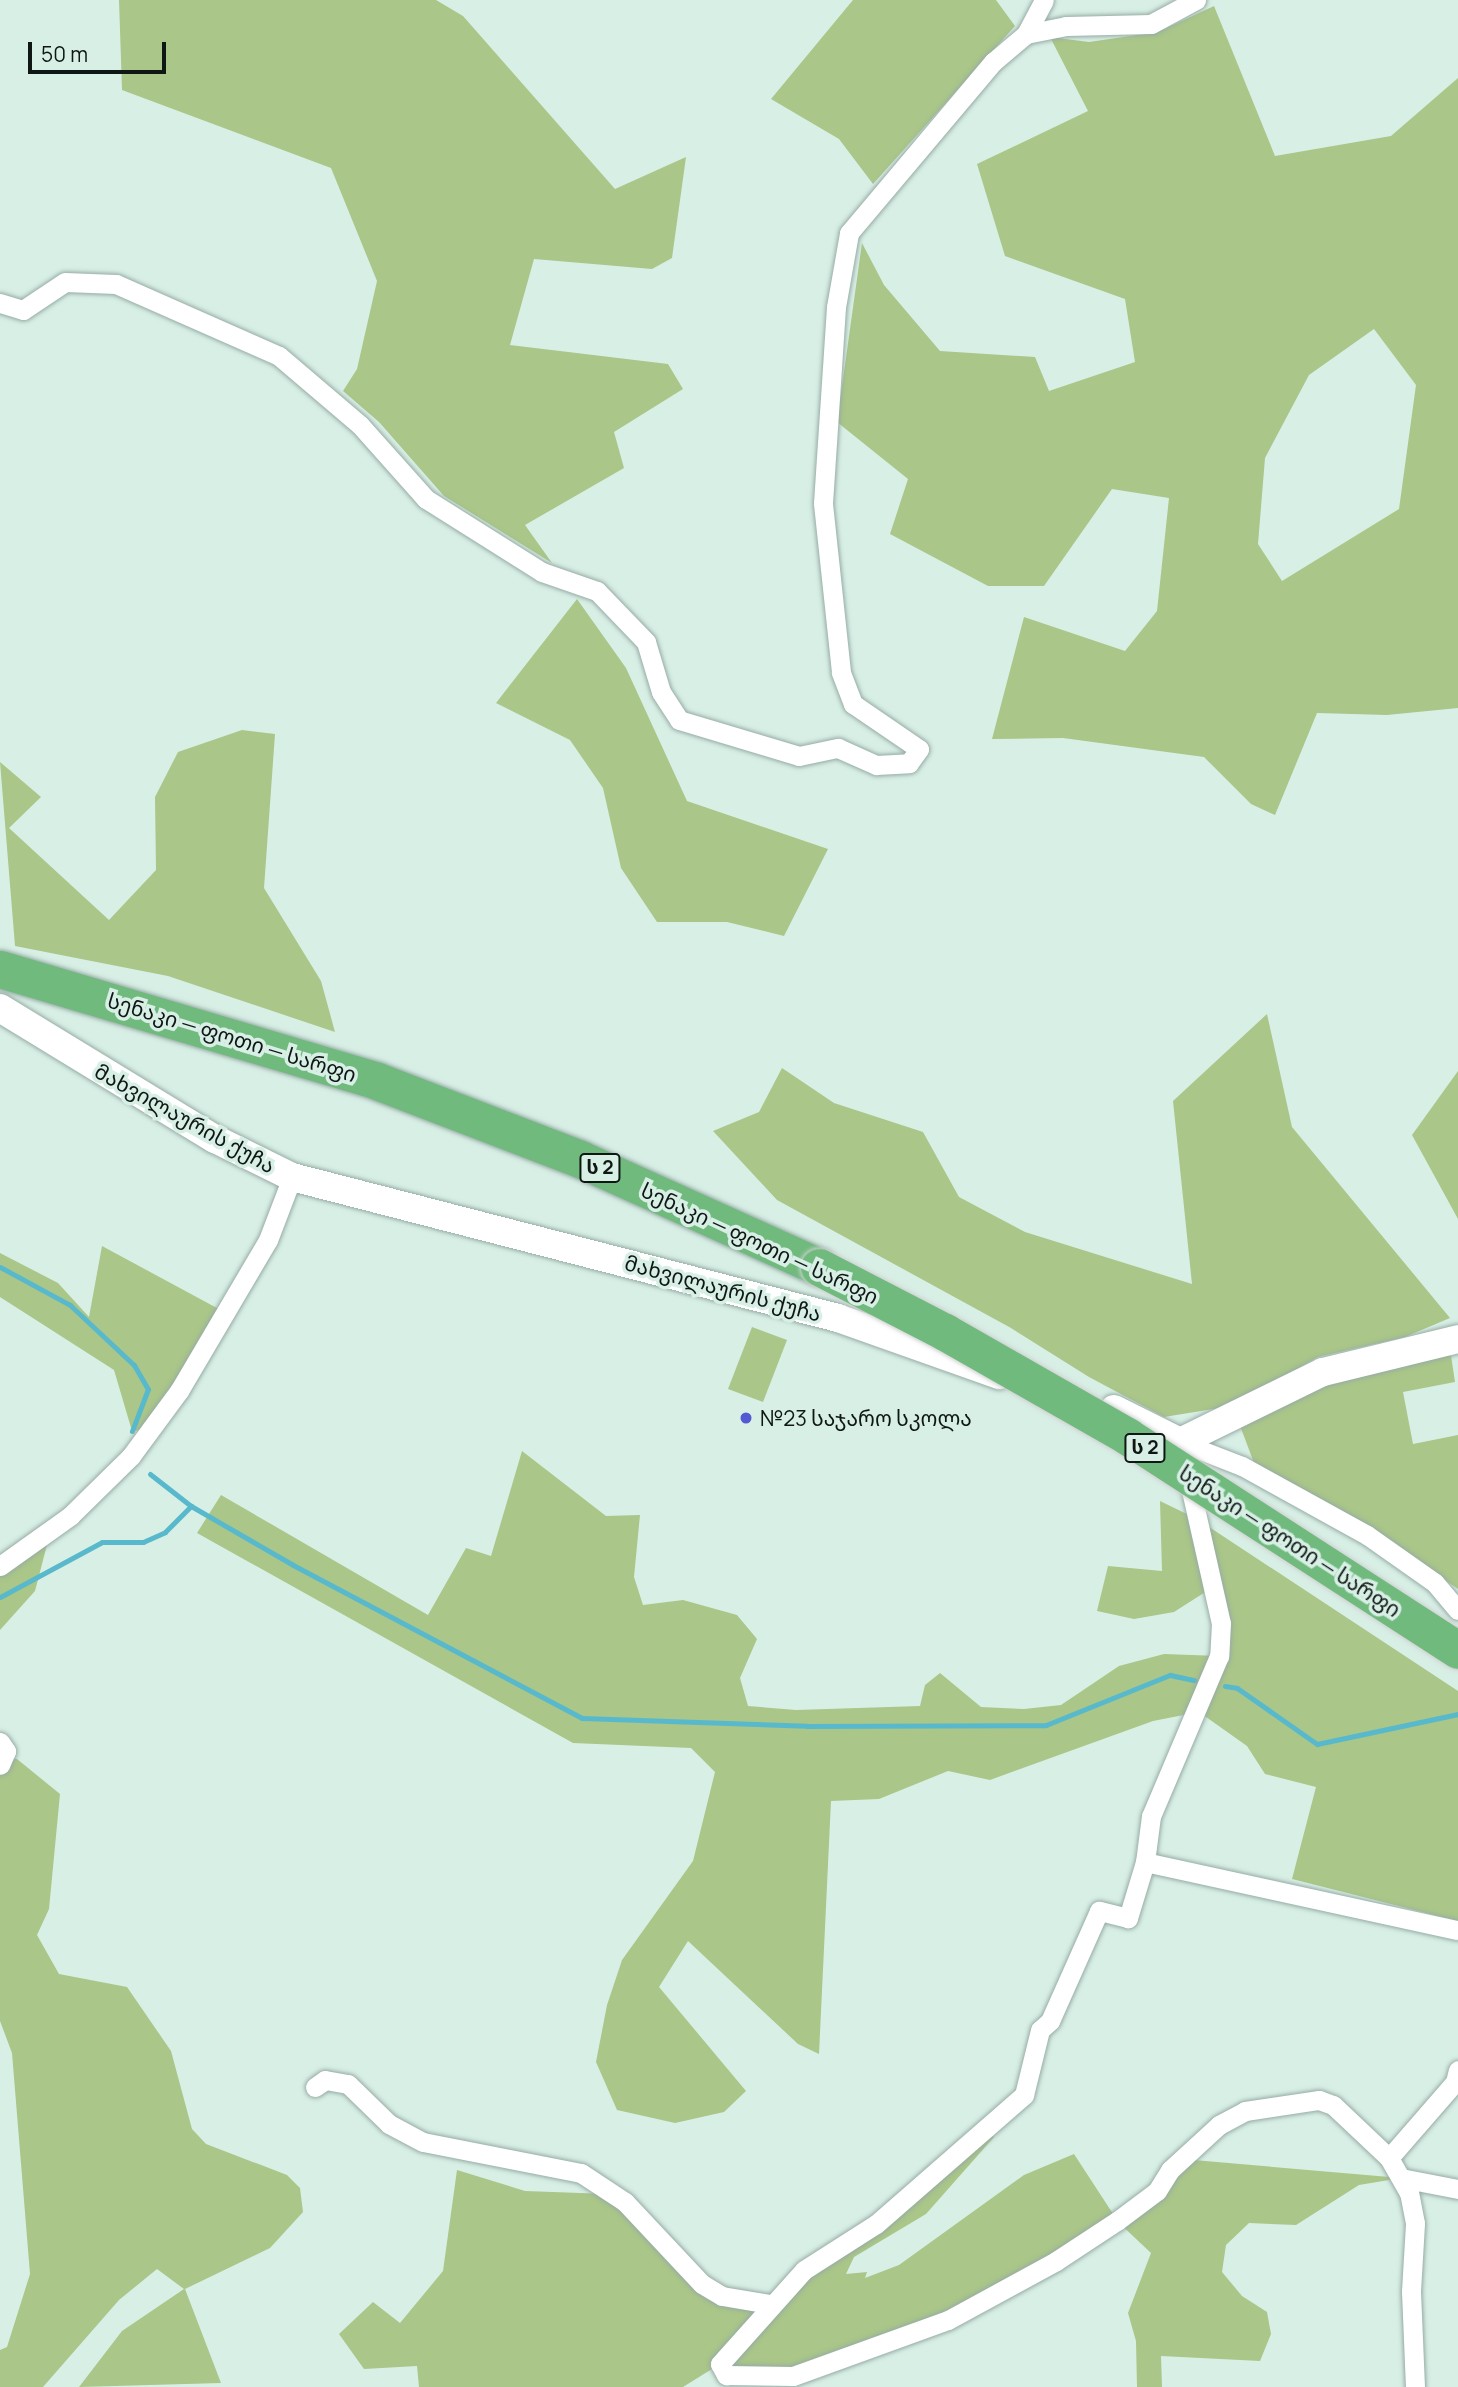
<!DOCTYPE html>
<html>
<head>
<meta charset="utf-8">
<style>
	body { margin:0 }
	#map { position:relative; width:1458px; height:2387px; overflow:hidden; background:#d8efe6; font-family:Manrope,"Noto Sans Georgian",sans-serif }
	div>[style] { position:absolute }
	.green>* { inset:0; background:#aac688 }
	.stream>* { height:5px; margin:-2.5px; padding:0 2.5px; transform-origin:2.5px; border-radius:2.5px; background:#59b9cc }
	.roads { filter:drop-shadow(0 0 2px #96aca4) drop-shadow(0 0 2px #96aca4) }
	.street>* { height:19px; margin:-9.5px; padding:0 9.5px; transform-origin:9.5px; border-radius:9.5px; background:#fff }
	.secondary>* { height:28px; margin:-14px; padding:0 14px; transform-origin:14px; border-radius:14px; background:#fff }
	.highway>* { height:37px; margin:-18.5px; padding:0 18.5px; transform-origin:18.5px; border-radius:18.5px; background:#70ba7e }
	.bridges { filter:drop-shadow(0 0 2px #cfd1d0) drop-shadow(0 0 2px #cfd1d0) }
	.highway-bridge>* { height:37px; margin:-18.5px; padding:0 18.5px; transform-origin:18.5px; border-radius:18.5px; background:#70ba7e }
	.dots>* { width:19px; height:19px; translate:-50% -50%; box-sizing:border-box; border:4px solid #d8efe6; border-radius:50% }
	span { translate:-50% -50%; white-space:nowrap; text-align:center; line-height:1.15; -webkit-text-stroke:7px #d8efe6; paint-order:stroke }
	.shield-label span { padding:2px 5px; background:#d8efe6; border:2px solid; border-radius:5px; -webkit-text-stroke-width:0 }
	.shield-label { font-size:19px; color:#0f1714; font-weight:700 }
	.street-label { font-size:21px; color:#0f1714 }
	.poi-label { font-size:21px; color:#0f1714 }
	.left { translate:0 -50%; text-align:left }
	.scale { position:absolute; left:28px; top:42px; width:138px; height:32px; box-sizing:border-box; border:4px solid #0f1714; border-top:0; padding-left:9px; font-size:21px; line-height:24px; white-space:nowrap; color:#0f1714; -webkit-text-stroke:5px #d8efe6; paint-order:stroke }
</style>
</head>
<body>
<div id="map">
	<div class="green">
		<div style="clip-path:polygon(119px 0,436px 0,463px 16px,615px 189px,686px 157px,672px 258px,652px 269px,534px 259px,510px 345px,668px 364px,683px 389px,614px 432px,624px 468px,525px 525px,552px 563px,444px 496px,379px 422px,343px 391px,357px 369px,377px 281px,331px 168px,122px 90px)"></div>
		<div style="clip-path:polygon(853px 0,996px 0,1015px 26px,873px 184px,839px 139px,771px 99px)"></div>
		<div style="clip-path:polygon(evenodd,1214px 6px,1275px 156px,1391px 136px,1458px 78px,1458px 708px,1387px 715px,1317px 713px,1275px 815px,1251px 804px,1204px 757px,1063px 738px,992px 739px,1024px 617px,1125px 651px,1157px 611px,1169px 498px,1112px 489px,1044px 586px,988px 586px,890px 534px,908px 479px,837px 422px,862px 243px,884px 285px,940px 351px,1035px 357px,1049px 391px,1135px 362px,1125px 299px,1005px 256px,977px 164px,1088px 111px,1050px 37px,1089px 42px,1158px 32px,1214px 6px,1374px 329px,1416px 385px,1399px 509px,1282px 581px,1258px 544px,1265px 458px,1309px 375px,1374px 329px)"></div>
		<div style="clip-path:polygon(577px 599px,626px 668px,687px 801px,828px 849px,784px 936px,727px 922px,657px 922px,621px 868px,603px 788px,570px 740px,496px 703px)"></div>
		<div style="clip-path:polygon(242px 730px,275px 734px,264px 888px,321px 981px,335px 1032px,168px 976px,15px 946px,0 762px,41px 797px,9px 828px,109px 920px,156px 870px,155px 797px,178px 752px)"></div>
		<div style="clip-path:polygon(1267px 1014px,1292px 1127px,1450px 1318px,1405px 1337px,1318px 1357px,1232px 1406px,1164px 1417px,1089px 1377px,1011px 1328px,777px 1200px,713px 1131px,759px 1112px,782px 1068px,834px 1103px,923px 1132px,959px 1197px,1025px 1232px,1192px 1284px,1173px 1101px)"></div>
		<div style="clip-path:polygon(1458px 1071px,1458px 1219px,1412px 1135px)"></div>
		<div style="clip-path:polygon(102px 1246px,228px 1314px,154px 1429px,132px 1431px,114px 1370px,0 1297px,0 1253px,58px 1283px,89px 1317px)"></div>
		<div style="clip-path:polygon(752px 1327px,787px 1340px,763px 1402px,728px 1389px)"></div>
		<div style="clip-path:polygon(1449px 1342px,1455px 1382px,1403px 1392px,1413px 1444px,1458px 1435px,1458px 1589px,1375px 1532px,1254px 1463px,1236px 1415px)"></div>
		<div style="clip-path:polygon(522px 1451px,606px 1516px,640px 1515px,634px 1577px,643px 1605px,683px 1600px,737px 1615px,757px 1639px,740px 1678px,748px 1706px,796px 1710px,920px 1706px,925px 1685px,940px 1673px,981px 1707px,1024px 1709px,1061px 1705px,1119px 1666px,1164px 1654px,1219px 1656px,1210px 1589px,1174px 1612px,1134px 1619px,1097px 1611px,1108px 1566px,1162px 1571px,1160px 1501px,1197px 1519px,1458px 1691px,1458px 1921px,1292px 1879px,1316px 1787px,1265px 1774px,1247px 1746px,1199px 1712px,1153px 1721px,990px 1780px,948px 1771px,879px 1799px,831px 1801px,819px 2054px,798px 2044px,688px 1941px,659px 1987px,746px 2091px,724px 2112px,675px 2123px,617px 2110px,596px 2062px,607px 2005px,622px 1960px,693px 1861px,715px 1772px,691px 1748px,573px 1743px,197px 1533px,221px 1495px,428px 1615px,466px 1548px,491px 1556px)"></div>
		<div style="clip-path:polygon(48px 1541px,35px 1591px,0 1630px,0 1568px)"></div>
		<div style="clip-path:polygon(0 1758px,17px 1759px,60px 1794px,49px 1909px,37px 1935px,59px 1974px,127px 1987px,171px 2051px,192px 2129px,206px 2144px,287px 2175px,300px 2188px,303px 2212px,270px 2248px,185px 2289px,221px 2383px,79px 2387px,122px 2331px,184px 2289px,157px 2269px,119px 2300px,43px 2387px,0 2387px,0 2350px,7px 2347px,30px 2274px,12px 2053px,0 2021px)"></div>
		<div style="clip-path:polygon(985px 2126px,994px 2137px,926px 2214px,854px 2257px,846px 2274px,867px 2272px,865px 2278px,899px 2265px,1024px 2175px,1074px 2154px,1117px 2220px,1182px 2159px,1401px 2178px,1359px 2185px,1296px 2225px,1249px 2223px,1226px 2245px,1222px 2272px,1242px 2296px,1267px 2312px,1271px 2334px,1260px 2361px,1161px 2356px,1162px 2387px,1137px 2387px,1136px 2341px,1128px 2313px,1151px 2253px,1117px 2221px,976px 2302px,793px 2376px,720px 2364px,683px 2387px,419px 2387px,417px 2366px,364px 2369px,339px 2334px,373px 2302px,400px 2323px,443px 2271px,457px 2170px,525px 2191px,608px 2194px,690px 2278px,769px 2304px)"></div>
	</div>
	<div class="stream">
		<div style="left:0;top:1267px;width:80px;rotate:28.5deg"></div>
		<div style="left:70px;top:1305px;width:88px;rotate:43.2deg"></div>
		<div style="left:134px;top:1365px;width:28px;rotate:60deg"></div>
		<div style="left:148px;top:1389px;width:45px;rotate:110.9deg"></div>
		<div style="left:150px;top:1474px;width:52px;rotate:38deg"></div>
		<div style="left:191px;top:1506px;width:118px;rotate:30deg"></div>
		<div style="left:293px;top:1565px;width:327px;rotate:27.9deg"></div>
		<div style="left:582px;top:1718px;width:225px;rotate:2deg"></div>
		<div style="left:807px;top:1726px;width:239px;rotate:-0.2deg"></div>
		<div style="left:1046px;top:1725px;width:134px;rotate:-22deg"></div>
		<div style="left:1170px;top:1675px;width:25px;rotate:12deg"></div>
		<div style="left:0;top:1597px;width:116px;rotate:-28.3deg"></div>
		<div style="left:102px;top:1542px;width:41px"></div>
		<div style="left:143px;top:1542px;width:24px;rotate:-24deg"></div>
		<div style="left:165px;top:1532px;width:37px;rotate:-45deg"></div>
		<div style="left:1225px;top:1686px;width:12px;rotate:9deg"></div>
		<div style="left:1237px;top:1688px;width:98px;rotate:35deg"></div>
		<div style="left:1317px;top:1744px;width:144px;rotate:-12deg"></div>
	</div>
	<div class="roads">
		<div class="street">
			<div style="left:1026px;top:34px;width:38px;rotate:-62deg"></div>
			<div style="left:0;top:303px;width:24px;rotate:17deg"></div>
			<div style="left:23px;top:310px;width:50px;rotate:-33.7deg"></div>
			<div style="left:65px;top:282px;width:51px;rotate:2.2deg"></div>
			<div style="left:116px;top:284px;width:178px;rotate:23.8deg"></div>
			<div style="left:279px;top:356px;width:106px;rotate:40.4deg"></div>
			<div style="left:360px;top:425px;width:99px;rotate:48.3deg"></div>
			<div style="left:426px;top:499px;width:137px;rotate:32.2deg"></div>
			<div style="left:542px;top:572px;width:58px;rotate:19.1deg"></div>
			<div style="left:597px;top:591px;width:71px;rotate:46.1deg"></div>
			<div style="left:646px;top:642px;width:52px;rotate:73.3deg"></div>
			<div style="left:661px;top:692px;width:33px;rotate:57deg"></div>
			<div style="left:679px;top:720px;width:125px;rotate:16.7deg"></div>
			<div style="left:799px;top:756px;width:40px;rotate:-12deg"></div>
			<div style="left:838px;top:748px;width:42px;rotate:24.1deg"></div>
			<div style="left:876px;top:765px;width:33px;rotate:-3deg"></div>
			<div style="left:909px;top:763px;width:17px;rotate:-54deg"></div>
			<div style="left:919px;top:749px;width:80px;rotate:-145.7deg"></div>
			<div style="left:853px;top:704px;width:34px;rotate:-111deg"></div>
			<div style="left:841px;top:672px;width:170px;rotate:-96.1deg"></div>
			<div style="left:823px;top:503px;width:196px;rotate:-86.2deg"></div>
			<div style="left:836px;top:307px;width:75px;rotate:-80deg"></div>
			<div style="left:849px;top:233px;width:224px;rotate:-49.9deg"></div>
			<div style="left:993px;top:62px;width:43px;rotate:-40.3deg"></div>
			<div style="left:1026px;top:34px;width:41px;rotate:-11.3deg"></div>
			<div style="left:1066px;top:26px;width:85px;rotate:-1.3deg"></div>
			<div style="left:1151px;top:24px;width:51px;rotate:-28.1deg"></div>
			<div style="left:1180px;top:1442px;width:66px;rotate:21.2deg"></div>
			<div style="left:1242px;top:1466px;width:143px;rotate:28.9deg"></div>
			<div style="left:1367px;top:1535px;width:83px;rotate:35.2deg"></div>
			<div style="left:1435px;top:1583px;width:35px;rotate:50deg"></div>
			<div style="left:1188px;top:1477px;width:150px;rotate:77.3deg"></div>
			<div style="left:1221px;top:1623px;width:33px;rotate:93deg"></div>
			<div style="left:1219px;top:1656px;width:174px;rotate:113deg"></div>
			<div style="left:1151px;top:1816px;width:46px;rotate:97.4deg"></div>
			<div style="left:1145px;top:1862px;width:59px;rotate:106.9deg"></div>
			<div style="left:1128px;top:1918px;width:30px;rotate:-166deg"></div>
			<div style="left:1099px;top:1911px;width:120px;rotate:114deg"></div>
			<div style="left:1050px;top:2021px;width:13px;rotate:138deg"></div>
			<div style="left:1040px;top:2030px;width:67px;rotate:103.8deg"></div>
			<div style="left:1024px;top:2095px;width:196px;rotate:138.9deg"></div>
			<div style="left:876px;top:2224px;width:85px;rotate:147.4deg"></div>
			<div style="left:804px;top:2270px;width:126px;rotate:131.8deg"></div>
			<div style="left:720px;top:2364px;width:13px;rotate:61deg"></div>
			<div style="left:726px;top:2375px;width:67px;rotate:0.9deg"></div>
			<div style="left:793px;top:2376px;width:165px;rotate:-19.9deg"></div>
			<div style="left:948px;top:2320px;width:123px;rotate:-28.6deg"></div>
			<div style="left:1056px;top:2261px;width:73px;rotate:-33.3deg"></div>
			<div style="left:1117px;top:2221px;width:50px;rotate:-36.9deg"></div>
			<div style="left:1157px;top:2191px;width:25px;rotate:-58deg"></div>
			<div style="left:1170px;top:2170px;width:67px;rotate:-42.6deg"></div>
			<div style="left:1219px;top:2125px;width:30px;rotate:-28deg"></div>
			<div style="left:1245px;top:2111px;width:75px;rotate:-8.5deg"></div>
			<div style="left:1319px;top:2100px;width:15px;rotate:20deg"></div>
			<div style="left:1333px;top:2105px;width:77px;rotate:43.4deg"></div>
			<div style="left:0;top:1566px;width:86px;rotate:-35.5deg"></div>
			<div style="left:70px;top:1516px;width:86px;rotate:-44.5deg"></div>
			<div style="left:131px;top:1456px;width:81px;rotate:-53.6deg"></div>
			<div style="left:179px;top:1391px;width:175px;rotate:-59.5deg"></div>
			<div style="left:268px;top:1240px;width:67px;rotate:-69.1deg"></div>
			<div style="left:0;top:1742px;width:11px;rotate:56deg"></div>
			<div style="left:6px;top:1751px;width:15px;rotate:113deg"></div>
			<div style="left:1145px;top:1862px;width:320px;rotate:12.3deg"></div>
			<div style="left:315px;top:2087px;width:12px;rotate:-35deg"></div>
			<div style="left:325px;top:2080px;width:23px;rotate:10deg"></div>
			<div style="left:348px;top:2084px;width:57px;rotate:44.3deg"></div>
			<div style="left:389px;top:2124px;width:38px;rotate:28deg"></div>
			<div style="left:423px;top:2142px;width:161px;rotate:11.1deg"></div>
			<div style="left:581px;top:2173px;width:53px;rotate:33.4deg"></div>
			<div style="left:625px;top:2202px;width:112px;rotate:46.8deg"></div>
			<div style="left:702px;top:2284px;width:23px;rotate:31deg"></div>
			<div style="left:722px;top:2296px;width:49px;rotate:9.5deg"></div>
			<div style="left:1401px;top:2178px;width:58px;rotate:10.9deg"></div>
			<div style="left:1415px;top:2387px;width:96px;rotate:-92.4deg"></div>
			<div style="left:1411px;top:2291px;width:68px;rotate:-86.6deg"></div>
			<div style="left:1415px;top:2223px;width:31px;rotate:-101deg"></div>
			<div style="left:1409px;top:2193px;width:40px;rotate:-119.7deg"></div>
			<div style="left:1389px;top:2158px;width:101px;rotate:-49deg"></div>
			<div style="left:1455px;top:2082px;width:12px;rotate:-76deg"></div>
		</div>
		<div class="secondary">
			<div style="left:0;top:1008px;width:252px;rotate:31.4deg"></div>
			<div style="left:215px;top:1139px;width:86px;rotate:26.3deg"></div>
			<div style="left:292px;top:1177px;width:564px;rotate:14.48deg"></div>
			<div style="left:838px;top:1318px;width:171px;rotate:19.5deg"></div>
			<div style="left:1114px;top:1409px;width:74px;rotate:26.6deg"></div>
			<div style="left:1180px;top:1442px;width:159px;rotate:-26.1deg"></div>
			<div style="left:1323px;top:1372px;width:139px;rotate:-13.7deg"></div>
		</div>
		<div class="highway">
			<div style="left:0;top:969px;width:393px;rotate:16.5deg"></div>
			<div style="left:377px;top:1081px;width:217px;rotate:21deg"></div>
			<div style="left:580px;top:1159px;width:262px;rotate:24.3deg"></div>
		</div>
	</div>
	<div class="bridges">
		<div class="highway-bridge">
			<div style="left:819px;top:1267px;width:142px;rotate:27.3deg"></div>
			<div style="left:945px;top:1332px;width:210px;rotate:29.7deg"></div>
			<div style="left:1127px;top:1436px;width:394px;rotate:32.9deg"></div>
		</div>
	</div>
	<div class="dots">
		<div style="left:746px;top:1418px;background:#535ad1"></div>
	</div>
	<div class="shield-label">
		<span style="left:600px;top:1168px">ს 2</span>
		<span style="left:1145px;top:1448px">ს 2</span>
	</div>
	<div class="street-label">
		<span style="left:232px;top:1037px;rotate:17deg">სენაკი — ფოთი — სარფი</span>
		<span style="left:185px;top:1118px;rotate:29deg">მახვილაურის ქუჩა</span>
		<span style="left:760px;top:1243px;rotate:25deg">სენაკი — ფოთი — სარფი</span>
		<span style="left:723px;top:1288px;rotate:15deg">მახვილაურის ქუჩა</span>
		<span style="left:1290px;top:1541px;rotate:33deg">სენაკი — ფოთი — სარფი</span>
	</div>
	<div class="poi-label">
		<span class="left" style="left:760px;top:1418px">№23 საჯარო სკოლა</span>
	</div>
	<div class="scale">50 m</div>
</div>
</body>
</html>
